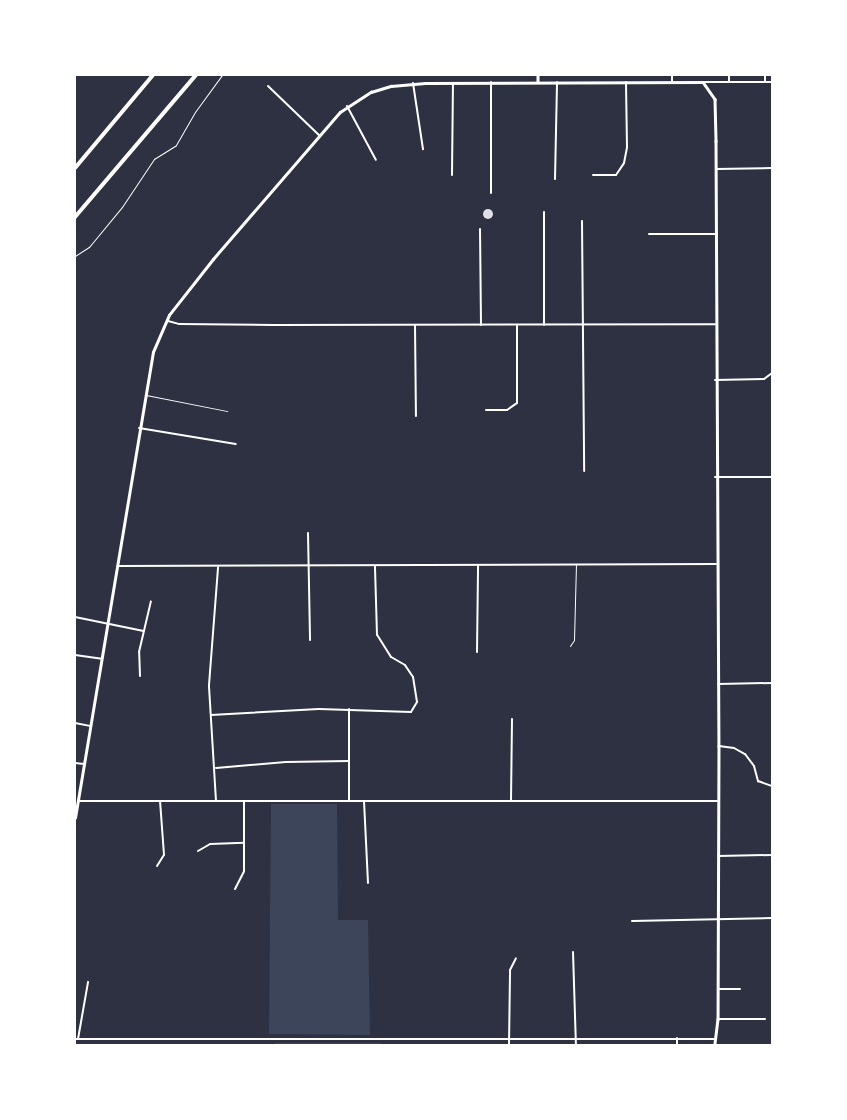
<!DOCTYPE html>
<html>
<head>
<meta charset="utf-8">
<style>
	body { margin:0 }
	#map { position:relative; width:847px; height:1120px; overflow:hidden; background:#2d3142; font-family:"PT Serif",serif }
	div>[style] { position:absolute }
	.green>* { inset:0; background:#3c4559 }
	.building>* { inset:0; background:#e0e0e3 }
	.round { border-radius:50% }
	.path>* { height:1px; margin:-0.5px; padding:0 0.5px; transform-origin:0.5px; border-radius:0.5px; background:#fff }
	.service>* { height:1px; margin:-0.5px; padding:0 0.5px; transform-origin:0.5px; border-radius:0.5px; background:#fff }
	.minor>* { height:2px; margin:-1px; padding:0 1px; transform-origin:1px; border-radius:1px; background:#fff }
	.tertiary>* { height:2.5px; margin:-1.25px; padding:0 1.25px; transform-origin:1.25px; border-radius:1.25px; background:#fff }
	.motorway>* { height:4px; margin:-2px; padding:0 2px; transform-origin:2px; border-radius:2px; background:#fff }
	span { translate:-50% -50%; white-space:nowrap; text-align:center; line-height:1.15; -webkit-text-stroke:4px #fff; paint-order:stroke }
	.frame { position:absolute; inset:0; border:76px solid #fff; pointer-events:none }
</style>
</head>
<body>
<div id="map">
	<div class="green">
		<div style="clip-path:polygon(271px 804px,337px 804px,338px 920px,368px 920px,370px 1035px,269px 1034px)"></div>
		<div style="clip-path:polygon(275px 1043px,381px 1043px,382px 1045px,275px 1045px)"></div>
	</div>
	<div class="building">
		<div class="round" style="left:483px;top:209px;width:10px;height:10px"></div>
	</div>
	<div class="path">
		<div style="left:75px;top:256px;width:17px;rotate:-33deg"></div>
		<div style="left:89px;top:247px;width:52px;rotate:-50.5deg"></div>
		<div style="left:122px;top:207px;width:58px;rotate:-56.3deg"></div>
		<div style="left:154px;top:159px;width:26px;rotate:-32deg"></div>
		<div style="left:176px;top:145px;width:38px;rotate:-60deg"></div>
		<div style="left:195px;top:112px;width:46px;rotate:-53.9deg"></div>
	</div>
	<div class="service">
		<div style="left:146px;top:395px;width:83px;rotate:11.2deg"></div>
		<div style="left:570px;top:646px;width:7px;rotate:-56deg"></div>
		<div style="left:574px;top:640px;width:75px;rotate:-88.5deg"></div>
	</div>
	<div class="minor">
		<div style="left:729px;top:75px;width:7px;rotate:90deg"></div>
		<div style="left:765px;top:75px;width:7px;rotate:90deg"></div>
		<div style="left:672px;top:82px;width:7px;rotate:-90deg"></div>
		<div style="left:703px;top:82px;width:69px"></div>
		<div style="left:413px;top:83px;width:67px;rotate:81.4deg"></div>
		<div style="left:268px;top:86px;width:71px;rotate:43.9deg"></div>
		<div style="left:347px;top:106px;width:61px;rotate:61.8deg"></div>
		<div style="left:716px;top:169px;width:56px;rotate:-1deg"></div>
		<div style="left:452px;top:175px;width:92px;rotate:-89.4deg"></div>
		<div style="left:593px;top:175px;width:23px"></div>
		<div style="left:616px;top:175px;width:14px;rotate:-56deg"></div>
		<div style="left:624px;top:163px;width:16px;rotate:-79deg"></div>
		<div style="left:627px;top:147px;width:65px;rotate:-90.9deg"></div>
		<div style="left:555px;top:179px;width:97px;rotate:-88.8deg"></div>
		<div style="left:491px;top:193px;width:111px;rotate:-90deg"></div>
		<div style="left:544px;top:212px;width:113px;rotate:90deg"></div>
		<div style="left:582px;top:221px;width:250px;rotate:89.5deg"></div>
		<div style="left:480px;top:229px;width:96px;rotate:89.4deg"></div>
		<div style="left:649px;top:234px;width:66px"></div>
		<div style="left:168px;top:321px;width:11px;rotate:15deg"></div>
		<div style="left:179px;top:324px;width:95px;rotate:0.6deg"></div>
		<div style="left:274px;top:325px;width:441px;rotate:-0.1deg"></div>
		<div style="left:415px;top:325px;width:91px;rotate:89.4deg"></div>
		<div style="left:715px;top:380px;width:49px;rotate:-1.2deg"></div>
		<div style="left:764px;top:379px;width:10px;rotate:-37deg"></div>
		<div style="left:486px;top:410px;width:21px"></div>
		<div style="left:507px;top:410px;width:12px;rotate:-35deg"></div>
		<div style="left:517px;top:403px;width:77px;rotate:-90deg"></div>
		<div style="left:139px;top:428px;width:98px;rotate:9.4deg"></div>
		<div style="left:715px;top:477px;width:57px"></div>
		<div style="left:308px;top:533px;width:107px;rotate:88.9deg"></div>
		<div style="left:118px;top:566px;width:598px;rotate:-0.19deg"></div>
		<div style="left:75px;top:617px;width:70px;rotate:11.5deg"></div>
		<div style="left:477px;top:652px;width:87px;rotate:-89.3deg"></div>
		<div style="left:75px;top:655px;width:27px;rotate:8deg"></div>
		<div style="left:140px;top:676px;width:24px;rotate:-92deg"></div>
		<div style="left:139px;top:652px;width:52px;rotate:-76.8deg"></div>
		<div style="left:718px;top:684px;width:54px;rotate:-1.1deg"></div>
		<div style="left:349px;top:709px;width:92px;rotate:90deg"></div>
		<div style="left:211px;top:715px;width:108px;rotate:-3.2deg"></div>
		<div style="left:319px;top:709px;width:92px;rotate:1.9deg"></div>
		<div style="left:411px;top:712px;width:12px;rotate:-59deg"></div>
		<div style="left:417px;top:702px;width:25px;rotate:-99deg"></div>
		<div style="left:413px;top:677px;width:14px;rotate:-124deg"></div>
		<div style="left:405px;top:665px;width:16px;rotate:-150deg"></div>
		<div style="left:391px;top:657px;width:26px;rotate:-122deg"></div>
		<div style="left:377px;top:635px;width:69px;rotate:-91.7deg"></div>
		<div style="left:75px;top:723px;width:15px;rotate:11deg"></div>
		<div style="left:719px;top:746px;width:15px;rotate:8deg"></div>
		<div style="left:734px;top:748px;width:13px;rotate:29deg"></div>
		<div style="left:745px;top:754px;width:15px;rotate:53deg"></div>
		<div style="left:754px;top:766px;width:16px;rotate:75deg"></div>
		<div style="left:758px;top:781px;width:15px;rotate:20deg"></div>
		<div style="left:75px;top:763px;width:9px;rotate:6deg"></div>
		<div style="left:216px;top:768px;width:70px;rotate:-4.9deg"></div>
		<div style="left:286px;top:762px;width:63px;rotate:-0.9deg"></div>
		<div style="left:78px;top:801px;width:639px"></div>
		<div style="left:216px;top:801px;width:116px;rotate:-93.5deg"></div>
		<div style="left:209px;top:685px;width:118px;rotate:-85.6deg"></div>
		<div style="left:364px;top:801px;width:82px;rotate:87.2deg"></div>
		<div style="left:511px;top:801px;width:82px;rotate:-89.3deg"></div>
		<div style="left:198px;top:851px;width:14px;rotate:-30deg"></div>
		<div style="left:210px;top:844px;width:34px;rotate:-2deg"></div>
		<div style="left:718px;top:856px;width:54px;rotate:-1.1deg"></div>
		<div style="left:157px;top:866px;width:13px;rotate:-58deg"></div>
		<div style="left:164px;top:855px;width:54px;rotate:-94.2deg"></div>
		<div style="left:235px;top:889px;width:20px;rotate:-63deg"></div>
		<div style="left:244px;top:871px;width:70px;rotate:-90deg"></div>
		<div style="left:632px;top:921px;width:140px;rotate:-1.2deg"></div>
		<div style="left:573px;top:952px;width:93px;rotate:88.2deg"></div>
		<div style="left:718px;top:989px;width:22px"></div>
		<div style="left:718px;top:1019px;width:47px"></div>
		<div style="left:677px;top:1038px;width:7px;rotate:90deg"></div>
		<div style="left:75px;top:1039px;width:641px"></div>
		<div style="left:78px;top:1039px;width:58px;rotate:-80deg"></div>
		<div style="left:509px;top:1045px;width:75px;rotate:-89.2deg"></div>
		<div style="left:510px;top:970px;width:13px;rotate:-63deg"></div>
	</div>
	<div class="tertiary">
		<div style="left:538px;top:75px;width:7px;rotate:90deg"></div>
		<div style="left:75px;top:818px;width:472px;rotate:-80.5deg"></div>
		<div style="left:153px;top:352px;width:40px;rotate:-66.6deg"></div>
		<div style="left:169px;top:315px;width:71px;rotate:-51.8deg"></div>
		<div style="left:213px;top:259px;width:194px;rotate:-49.2deg"></div>
		<div style="left:340px;top:112px;width:37px;rotate:-33deg"></div>
		<div style="left:371px;top:92px;width:21px;rotate:-17deg"></div>
		<div style="left:391px;top:86px;width:34px;rotate:-5deg"></div>
		<div style="left:425px;top:83px;width:278px;rotate:-0.2deg"></div>
		<div style="left:703px;top:82px;width:21px;rotate:55deg"></div>
		<div style="left:715px;top:99px;width:42px;rotate:88.6deg"></div>
		<div style="left:716px;top:141px;width:605px;rotate:89.72deg"></div>
		<div style="left:719px;top:746px;width:273px;rotate:90.2deg"></div>
		<div style="left:718px;top:1019px;width:26px;rotate:97deg"></div>
	</div>
	<div class="motorway">
		<div style="left:75px;top:168px;width:121px;rotate:-50deg"></div>
		<div style="left:75px;top:217px;width:187px;rotate:-49.6deg"></div>
	</div>
	<div class="frame"></div>
</div>
</body>
</html>
